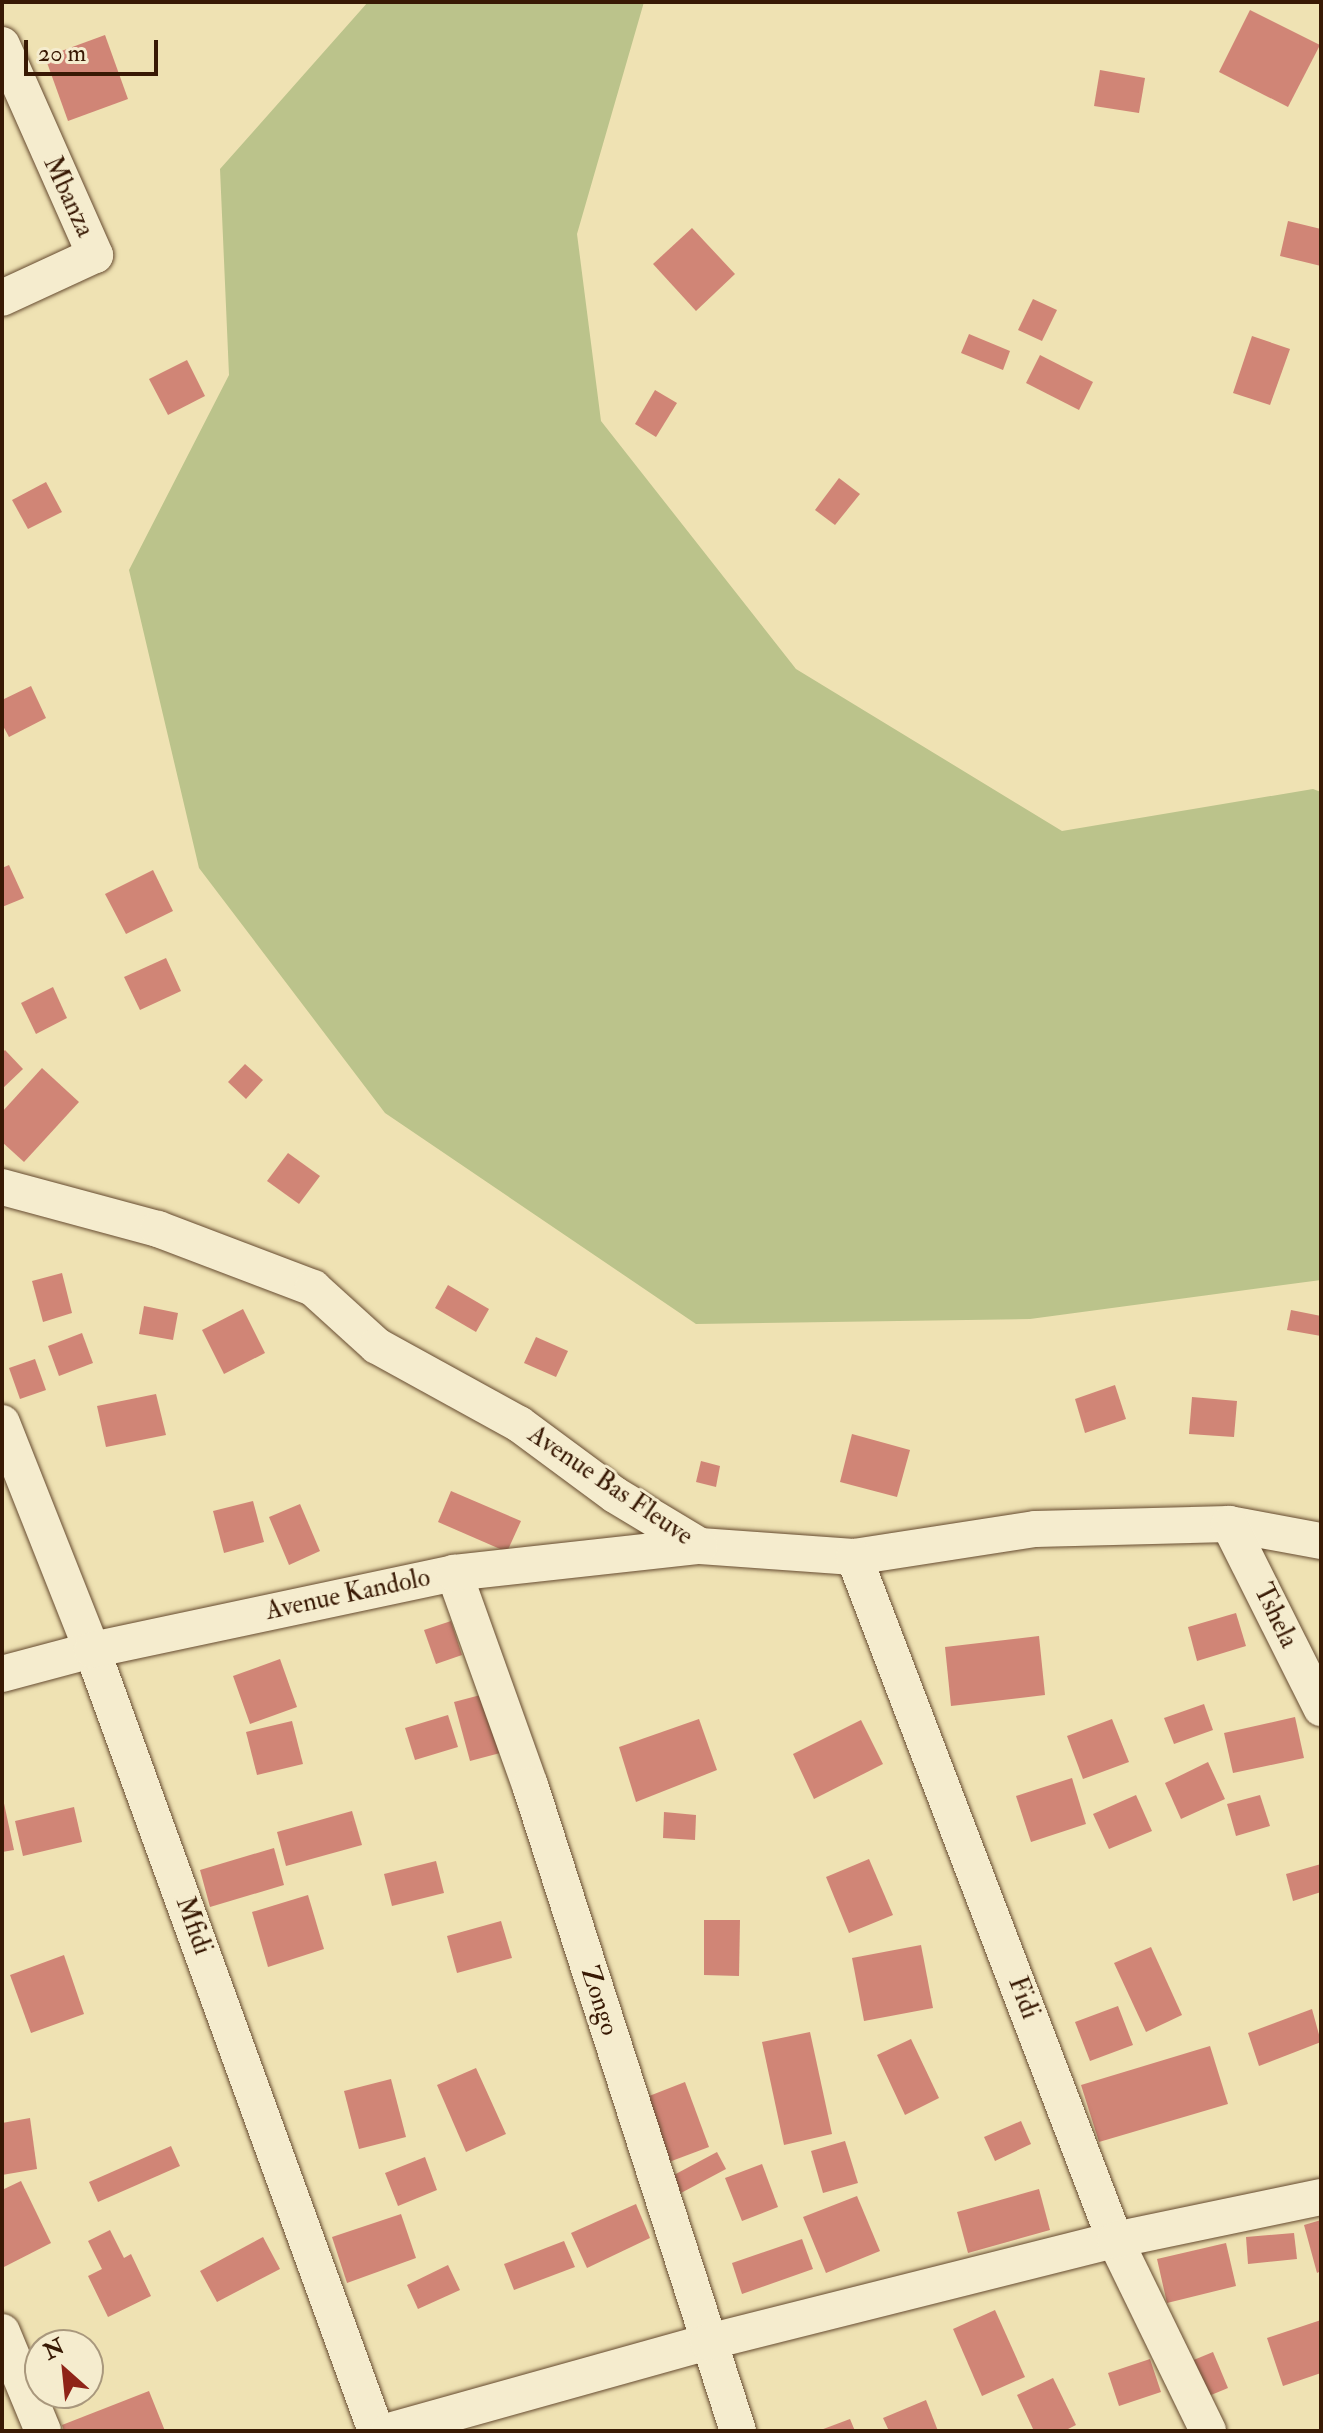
<!DOCTYPE html>
<html>
<head>
<meta charset="utf-8">
<style>
	body { margin:0 }
	#map { position:relative; width:1323px; height:2433px; overflow:hidden; background:#efe2b3; font-family:"IM FELL Double Pica",serif }
	div>[style] { position:absolute }
	.green>* { inset:0; background:#bbc38b }
	.building>* { inset:0; background:#d08576 }
	.roads { filter:drop-shadow(0 0 2px #664b30) drop-shadow(0 0 2px #664b30) }
	.street>* { height:36px; margin:-18px; padding:0 18px; transform-origin:18px; border-radius:18px; background:#f5ecce }
	span { translate:-50% -50%; white-space:nowrap; text-align:center; line-height:1.15; -webkit-text-stroke:6px #f5ecce; paint-order:stroke }
	.street-label { font-size:26px; color:#381904 }
	.frame { position:absolute; inset:0; border:4px solid #381904; pointer-events:none }
	.north { position:absolute; left:24px; top:2329px; width:80px; height:80px; box-sizing:border-box; background:#f5ecce; border:2px solid #a9987d; border-radius:50%; rotate:333deg; font-size:22px; font-weight:700; line-height:32px; text-align:center; color:#381904 }
	.north::after { content:''; display:block; margin:auto; width:28px; height:36px; background:#8f2418; clip-path:polygon(50% 0,100% 100%,50% 72%,0 100%) }
	.scale { position:absolute; left:24px; top:40px; width:134px; height:36px; box-sizing:border-box; border:4px solid #381904; border-top:0; padding-left:10px; font-size:24px; line-height:28px; white-space:nowrap; color:#381904; -webkit-text-stroke:6px #f5ecce; paint-order:stroke }
</style>
</head>
<body>
<div id="map">
	<div class="green">
		<div style="clip-path:polygon(368px 2px,644px 2px,577px 234px,601px 421px,796px 669px,1062px 831px,1313px 789px,1321px 792px,1321px 1280px,1030px 1319px,696px 1324px,385px 1113px,199px 868px,129px 570px,229px 375px,220px 169px)"></div>
	</div>
	<div class="building">
		<div style="clip-path:polygon(1250px 10px,1320px 45px,1288px 107px,1219px 72px)"></div>
		<div style="clip-path:polygon(105px 35px,128px 99px,68px 121px,45px 57px)"></div>
		<div style="clip-path:polygon(1100px 70px,1145px 78px,1139px 113px,1094px 106px)"></div>
		<div style="clip-path:polygon(1288px 221px,1321px 229px,1321px 266px,1280px 256px)"></div>
		<div style="clip-path:polygon(692px 228px,735px 274px,696px 311px,653px 264px)"></div>
		<div style="clip-path:polygon(1033px 299px,1057px 310px,1042px 341px,1018px 330px)"></div>
		<div style="clip-path:polygon(969px 334px,1010px 351px,1003px 370px,961px 353px)"></div>
		<div style="clip-path:polygon(1252px 336px,1290px 349px,1270px 405px,1233px 393px)"></div>
		<div style="clip-path:polygon(1040px 355px,1093px 382px,1079px 410px,1026px 383px)"></div>
		<div style="clip-path:polygon(187px 360px,205px 396px,168px 415px,149px 379px)"></div>
		<div style="clip-path:polygon(655px 390px,677px 403px,656px 437px,635px 424px)"></div>
		<div style="clip-path:polygon(839px 478px,860px 494px,835px 525px,815px 510px)"></div>
		<div style="clip-path:polygon(46px 482px,62px 512px,28px 529px,12px 500px)"></div>
		<div style="clip-path:polygon(31px 686px,46px 718px,9px 737px,2px 724px,2px 700px)"></div>
		<div style="clip-path:polygon(9px 865px,24px 898px,2px 907px,2px 868px)"></div>
		<div style="clip-path:polygon(153px 870px,173px 911px,126px 934px,105px 894px)"></div>
		<div style="clip-path:polygon(166px 958px,181px 991px,140px 1010px,124px 977px)"></div>
		<div style="clip-path:polygon(53px 987px,67px 1018px,36px 1034px,21px 1003px)"></div>
		<div style="clip-path:polygon(5px 1050px,23px 1069px,2px 1089px,2px 1053px)"></div>
		<div style="clip-path:polygon(245px 1064px,263px 1080px,246px 1099px,228px 1082px)"></div>
		<div style="clip-path:polygon(42px 1068px,79px 1102px,24px 1162px,2px 1142px,2px 1112px)"></div>
		<div style="clip-path:polygon(288px 1153px,320px 1176px,299px 1204px,267px 1181px)"></div>
		<div style="clip-path:polygon(62px 1273px,72px 1313px,43px 1322px,32px 1281px)"></div>
		<div style="clip-path:polygon(448px 1285px,489px 1309px,476px 1332px,435px 1308px)"></div>
		<div style="clip-path:polygon(144px 1306px,178px 1313px,173px 1340px,139px 1334px)"></div>
		<div style="clip-path:polygon(243px 1309px,265px 1353px,224px 1374px,202px 1330px)"></div>
		<div style="clip-path:polygon(1291px 1310px,1321px 1316px,1321px 1336px,1287px 1330px)"></div>
		<div style="clip-path:polygon(82px 1333px,93px 1363px,59px 1376px,48px 1346px)"></div>
		<div style="clip-path:polygon(536px 1337px,568px 1351px,556px 1377px,524px 1363px)"></div>
		<div style="clip-path:polygon(35px 1359px,46px 1390px,20px 1399px,9px 1368px)"></div>
		<div style="clip-path:polygon(1115px 1385px,1126px 1419px,1085px 1433px,1075px 1399px)"></div>
		<div style="clip-path:polygon(156px 1394px,166px 1435px,106px 1447px,97px 1406px)"></div>
		<div style="clip-path:polygon(1192px 1397px,1237px 1401px,1234px 1437px,1189px 1434px)"></div>
		<div style="clip-path:polygon(852px 1434px,910px 1450px,897px 1497px,840px 1482px)"></div>
		<div style="clip-path:polygon(701px 1461px,720px 1466px,716px 1487px,696px 1482px)"></div>
		<div style="clip-path:polygon(451px 1491px,521px 1521px,507px 1552px,438px 1522px)"></div>
		<div style="clip-path:polygon(253px 1501px,264px 1542px,224px 1553px,213px 1511px)"></div>
		<div style="clip-path:polygon(300px 1504px,320px 1551px,289px 1565px,269px 1517px)"></div>
		<div style="clip-path:polygon(1236px 1613px,1246px 1646px,1197px 1661px,1188px 1627px)"></div>
		<div style="clip-path:polygon(451px 1621px,462px 1655px,436px 1664px,424px 1630px)"></div>
		<div style="clip-path:polygon(1039px 1636px,1045px 1695px,951px 1706px,945px 1647px)"></div>
		<div style="clip-path:polygon(280px 1659px,297px 1707px,250px 1724px,233px 1676px)"></div>
		<div style="clip-path:polygon(488px 1693px,504px 1752px,470px 1761px,454px 1702px)"></div>
		<div style="clip-path:polygon(1204px 1704px,1213px 1730px,1174px 1744px,1164px 1718px)"></div>
		<div style="clip-path:polygon(448px 1715px,458px 1747px,415px 1760px,405px 1728px)"></div>
		<div style="clip-path:polygon(1295px 1717px,1304px 1758px,1233px 1773px,1224px 1733px)"></div>
		<div style="clip-path:polygon(699px 1719px,717px 1770px,636px 1802px,619px 1747px)"></div>
		<div style="clip-path:polygon(1112px 1719px,1129px 1762px,1083px 1779px,1067px 1736px)"></div>
		<div style="clip-path:polygon(861px 1720px,883px 1764px,814px 1799px,793px 1754px)"></div>
		<div style="clip-path:polygon(292px 1721px,303px 1764px,257px 1775px,246px 1732px)"></div>
		<div style="clip-path:polygon(1208px 1762px,1225px 1799px,1181px 1819px,1165px 1783px)"></div>
		<div style="clip-path:polygon(1072px 1778px,1086px 1824px,1031px 1842px,1016px 1796px)"></div>
		<div style="clip-path:polygon(2px 1794px,14px 1850px,2px 1852px)"></div>
		<div style="clip-path:polygon(1136px 1795px,1152px 1831px,1109px 1849px,1093px 1814px)"></div>
		<div style="clip-path:polygon(1260px 1795px,1270px 1826px,1236px 1836px,1227px 1804px)"></div>
		<div style="clip-path:polygon(74px 1807px,82px 1842px,23px 1856px,15px 1821px)"></div>
		<div style="clip-path:polygon(352px 1811px,362px 1845px,286px 1866px,277px 1832px)"></div>
		<div style="clip-path:polygon(664px 1812px,696px 1815px,695px 1840px,663px 1838px)"></div>
		<div style="clip-path:polygon(274px 1848px,284px 1885px,210px 1907px,200px 1870px)"></div>
		<div style="clip-path:polygon(869px 1859px,893px 1915px,849px 1933px,826px 1877px)"></div>
		<div style="clip-path:polygon(436px 1861px,444px 1893px,392px 1906px,384px 1874px)"></div>
		<div style="clip-path:polygon(1321px 1864px,1321px 1892px,1293px 1901px,1286px 1874px)"></div>
		<div style="clip-path:polygon(308px 1895px,324px 1949px,268px 1967px,252px 1912px)"></div>
		<div style="clip-path:polygon(704px 1920px,740px 1920px,739px 1976px,704px 1975px)"></div>
		<div style="clip-path:polygon(501px 1921px,512px 1958px,457px 1973px,447px 1936px)"></div>
		<div style="clip-path:polygon(921px 1945px,933px 2008px,864px 2021px,852px 1958px)"></div>
		<div style="clip-path:polygon(1151px 1947px,1182px 2015px,1146px 2032px,1114px 1963px)"></div>
		<div style="clip-path:polygon(64px 1955px,84px 2014px,31px 2033px,10px 1975px)"></div>
		<div style="clip-path:polygon(1118px 2006px,1133px 2045px,1090px 2061px,1075px 2022px)"></div>
		<div style="clip-path:polygon(1312px 2009px,1321px 2042px,1259px 2066px,1248px 2033px)"></div>
		<div style="clip-path:polygon(810px 2032px,832px 2134px,784px 2145px,762px 2042px)"></div>
		<div style="clip-path:polygon(911px 2039px,939px 2098px,905px 2115px,877px 2055px)"></div>
		<div style="clip-path:polygon(1210px 2046px,1228px 2104px,1099px 2142px,1081px 2085px)"></div>
		<div style="clip-path:polygon(476px 2068px,506px 2134px,466px 2152px,437px 2085px)"></div>
		<div style="clip-path:polygon(391px 2079px,406px 2137px,359px 2149px,344px 2091px)"></div>
		<div style="clip-path:polygon(685px 2082px,709px 2147px,669px 2162px,644px 2098px)"></div>
		<div style="clip-path:polygon(30px 2118px,37px 2169px,2px 2175px,2px 2123px)"></div>
		<div style="clip-path:polygon(1021px 2121px,1031px 2144px,995px 2161px,984px 2137px)"></div>
		<div style="clip-path:polygon(845px 2141px,858px 2183px,823px 2193px,811px 2151px)"></div>
		<div style="clip-path:polygon(171px 2146px,180px 2166px,98px 2202px,89px 2182px)"></div>
		<div style="clip-path:polygon(717px 2152px,726px 2169px,681px 2193px,672px 2176px)"></div>
		<div style="clip-path:polygon(425px 2157px,437px 2190px,398px 2206px,385px 2173px)"></div>
		<div style="clip-path:polygon(762px 2164px,778px 2207px,742px 2221px,725px 2178px)"></div>
		<div style="clip-path:polygon(21px 2181px,51px 2243px,2px 2268px,2px 2190px)"></div>
		<div style="clip-path:polygon(1039px 2189px,1050px 2230px,968px 2253px,957px 2212px)"></div>
		<div style="clip-path:polygon(857px 2196px,880px 2251px,826px 2273px,803px 2217px)"></div>
		<div style="clip-path:polygon(636px 2204px,650px 2238px,587px 2268px,571px 2233px)"></div>
		<div style="clip-path:polygon(401px 2214px,416px 2258px,347px 2283px,332px 2237px)"></div>
		<div style="clip-path:polygon(1321px 2220px,1321px 2271px,1317px 2273px,1304px 2225px)"></div>
		<div style="clip-path:polygon(110px 2230px,124px 2258px,131px 2254px,151px 2296px,108px 2317px,88px 2276px,102px 2269px,88px 2241px)"></div>
		<div style="clip-path:polygon(1294px 2233px,1297px 2259px,1248px 2264px,1246px 2237px)"></div>
		<div style="clip-path:polygon(263px 2237px,280px 2269px,217px 2302px,200px 2271px)"></div>
		<div style="clip-path:polygon(802px 2239px,813px 2269px,742px 2294px,732px 2263px)"></div>
		<div style="clip-path:polygon(564px 2241px,575px 2267px,514px 2290px,504px 2264px)"></div>
		<div style="clip-path:polygon(1226px 2243px,1236px 2286px,1167px 2303px,1157px 2259px)"></div>
		<div style="clip-path:polygon(448px 2265px,460px 2290px,418px 2309px,407px 2285px)"></div>
		<div style="clip-path:polygon(995px 2310px,1025px 2377px,982px 2396px,953px 2329px)"></div>
		<div style="clip-path:polygon(1321px 2320px,1321px 2373px,1283px 2386px,1267px 2338px)"></div>
		<div style="clip-path:polygon(1213px 2352px,1228px 2388px,1199px 2400px,1184px 2364px)"></div>
		<div style="clip-path:polygon(1150px 2359px,1161px 2392px,1119px 2406px,1108px 2373px)"></div>
		<div style="clip-path:polygon(1053px 2378px,1076px 2425px,1064px 2431px,1034px 2431px,1017px 2395px)"></div>
		<div style="clip-path:polygon(149px 2391px,165px 2431px,64px 2431px,62px 2425px)"></div>
		<div style="clip-path:polygon(926px 2400px,938px 2431px,889px 2431px,883px 2418px)"></div>
		<div style="clip-path:polygon(850px 2419px,855px 2431px,818px 2431px)"></div>
	</div>
	<div class="roads">
		<div class="street">
			<div style="left:2px;top:45px;width:230px;rotate:66.1deg"></div>
			<div style="left:95px;top:255px;width:102px;rotate:155.2deg"></div>
			<div style="left:2px;top:1187px;width:162px;rotate:15.1deg"></div>
			<div style="left:158px;top:1229px;width:166px;rotate:20.8deg"></div>
			<div style="left:313px;top:1288px;width:86px;rotate:42.2deg"></div>
			<div style="left:377px;top:1346px;width:162px;rotate:28.8deg"></div>
			<div style="left:519px;top:1424px;width:119px;rotate:36.5deg"></div>
			<div style="left:615px;top:1495px;width:99px;rotate:31deg"></div>
			<div style="left:700px;top:1546px;width:154px;rotate:4.1deg"></div>
			<div style="left:854px;top:1557px;width:183px;rotate:-8.8deg"></div>
			<div style="left:1035px;top:1529px;width:194px;rotate:-1.5deg"></div>
			<div style="left:1229px;top:1524px;width:94px;rotate:10.5deg"></div>
			<div style="left:2px;top:1423px;width:244px;rotate:68.4deg"></div>
			<div style="left:92px;top:1650px;width:831px;rotate:70.02deg"></div>
			<div style="left:1229px;top:1524px;width:206px;rotate:63.4deg"></div>
			<div style="left:854px;top:1557px;width:731px;rotate:69.09deg"></div>
			<div style="left:1115px;top:2240px;width:212px;rotate:64deg"></div>
			<div style="left:454px;top:1573px;width:225px;rotate:70.3deg"></div>
			<div style="left:530px;top:1785px;width:679px;rotate:72.15deg"></div>
			<div style="left:2px;top:1674px;width:93px;rotate:-14.9deg"></div>
			<div style="left:92px;top:1650px;width:370px;rotate:-12deg"></div>
			<div style="left:454px;top:1573px;width:247px;rotate:-6.3deg"></div>
			<div style="left:2px;top:2332px;width:107px;rotate:67.5deg"></div>
			<div style="left:389px;top:2431px;width:331px;rotate:-15.6deg"></div>
			<div style="left:708px;top:2342px;width:420px;rotate:-14.1deg"></div>
			<div style="left:1115px;top:2240px;width:210px;rotate:-11.8deg"></div>
		</div>
	</div>
	<div class="street-label">
		<span style="left:68px;top:197px;rotate:65deg">Mbanza</span>
		<span style="left:610px;top:1486px;rotate:34deg">Avenue Bas Fleuve</span>
		<span style="left:348px;top:1595px;rotate:-12deg">Avenue Kandolo</span>
		<span style="left:1275px;top:1616px;rotate:64deg">Tshela</span>
		<span style="left:193px;top:1926px;rotate:70deg">Mfidi</span>
		<span style="left:1023px;top:1998px;rotate:69deg">Fidi</span>
		<span style="left:599px;top:2001px;rotate:72deg">Zongo</span>
	</div>
	<div class="frame"></div>
	<div class="north">N</div>
	<div class="scale">20 m</div>
</div>
</body>
</html>
